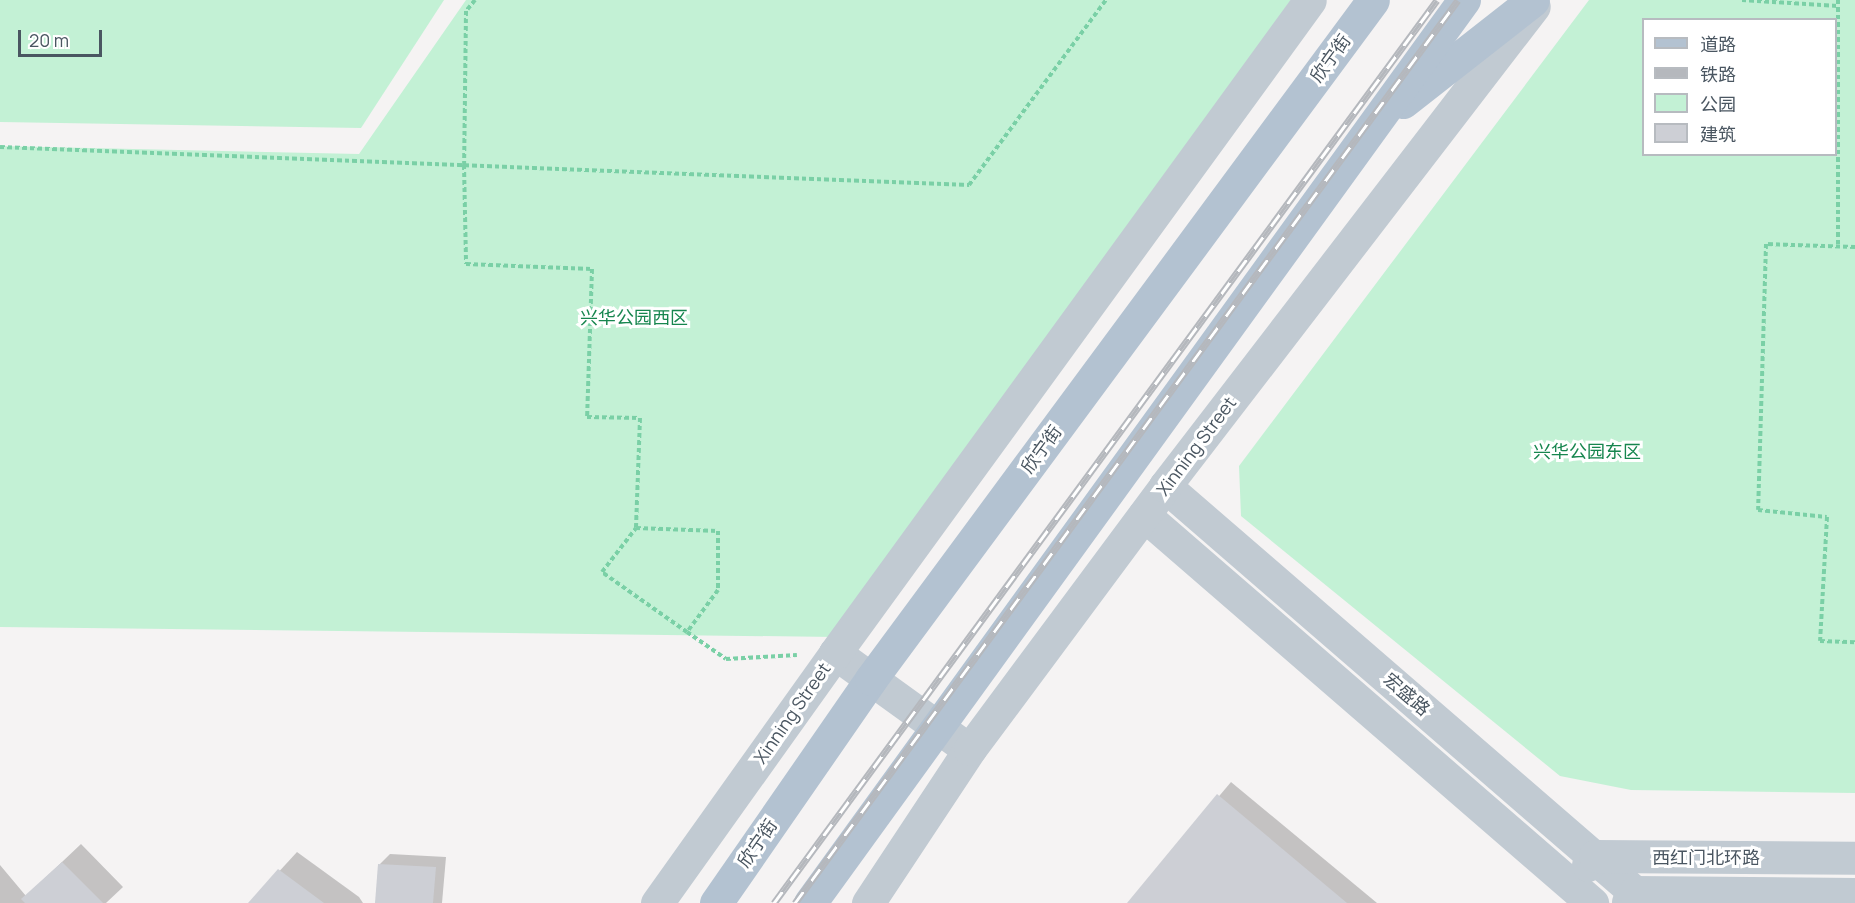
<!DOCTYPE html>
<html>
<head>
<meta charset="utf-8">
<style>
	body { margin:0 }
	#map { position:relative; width:1855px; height:903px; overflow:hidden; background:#f5f3f3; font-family:Manrope,"Noto Sans SC",sans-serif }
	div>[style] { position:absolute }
	.green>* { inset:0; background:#c3f1d5 }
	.shadow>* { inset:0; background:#0003 }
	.building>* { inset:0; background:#cdcfd5 }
	.path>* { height:4px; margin-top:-2px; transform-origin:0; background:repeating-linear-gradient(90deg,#7ad0a6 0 4.5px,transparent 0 7.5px) }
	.minor>* { height:33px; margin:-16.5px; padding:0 16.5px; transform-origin:16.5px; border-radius:16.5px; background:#c1cad2 }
	.major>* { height:33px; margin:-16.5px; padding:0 16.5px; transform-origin:16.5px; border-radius:16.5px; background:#b3c2d1 }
	.rail>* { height:7px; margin-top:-3.5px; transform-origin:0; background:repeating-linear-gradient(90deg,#fff 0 14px,#b5b8bd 0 28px); box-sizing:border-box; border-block:2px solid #b5b8bd }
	span { translate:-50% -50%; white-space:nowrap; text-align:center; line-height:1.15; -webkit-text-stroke:6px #fff; paint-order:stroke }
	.street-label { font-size:18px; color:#4a5661 }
	.park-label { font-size:18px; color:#17864f }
	.legend { position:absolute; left:1642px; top:18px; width:195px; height:138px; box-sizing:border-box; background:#fff; border:2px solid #b7bbc0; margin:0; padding:8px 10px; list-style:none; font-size:18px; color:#4a5661 }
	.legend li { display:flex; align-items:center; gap:12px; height:30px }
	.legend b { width:30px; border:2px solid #b7bbc0 }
	.scale { position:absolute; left:18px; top:30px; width:84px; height:27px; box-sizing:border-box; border:3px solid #4a5661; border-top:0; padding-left:8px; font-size:18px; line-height:21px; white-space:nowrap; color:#4a5661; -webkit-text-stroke:4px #fff; paint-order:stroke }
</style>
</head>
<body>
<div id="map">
	<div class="green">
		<div style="clip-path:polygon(0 0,444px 0,361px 128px,0 122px)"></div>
		<div style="clip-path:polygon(466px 0,1291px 0,836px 637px,0 627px,0 146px,359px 154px)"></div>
		<div style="clip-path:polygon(evenodd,1589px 0,1855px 0,1855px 793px,1631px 790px,1560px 776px,1241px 516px,1239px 466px,1589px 0,1644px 20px,1836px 20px,1836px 154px,1644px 154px,1644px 20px)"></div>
	</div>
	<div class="shadow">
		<div style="clip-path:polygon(1231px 782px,1377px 903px,1129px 903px)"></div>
		<div style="clip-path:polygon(81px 844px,123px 887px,106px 903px,0 903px,0 865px,26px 896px)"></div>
		<div style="clip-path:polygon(297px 852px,359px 897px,363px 903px,250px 903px)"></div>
		<div style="clip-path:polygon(390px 854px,446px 857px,442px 903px,377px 903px,380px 864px)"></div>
	</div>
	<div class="building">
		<div style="clip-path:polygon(1217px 794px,1347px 903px,1127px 903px)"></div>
		<div style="clip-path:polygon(62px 862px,103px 903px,25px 903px,21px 899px)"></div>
		<div style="clip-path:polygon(378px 864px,436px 867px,433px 903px,375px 903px)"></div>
		<div style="clip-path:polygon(278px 869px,324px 903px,248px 903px)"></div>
	</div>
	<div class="path">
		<div style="left:475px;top:0;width:14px;rotate:129deg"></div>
		<div style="left:466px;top:11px;width:154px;rotate:90.7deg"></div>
		<div style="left:464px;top:165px;width:99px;rotate:88.8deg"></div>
		<div style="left:466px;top:264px;width:126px;rotate:2.3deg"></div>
		<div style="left:592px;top:269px;width:148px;rotate:91.9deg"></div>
		<div style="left:587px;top:417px;width:53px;rotate:1.1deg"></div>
		<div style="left:640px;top:418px;width:110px;rotate:92.1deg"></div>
		<div style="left:636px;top:528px;width:82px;rotate:2.1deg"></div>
		<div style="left:718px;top:531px;width:59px;rotate:90deg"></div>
		<div style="left:718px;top:590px;width:52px;rotate:126.4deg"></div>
		<div style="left:687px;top:632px;width:104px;rotate:-144.8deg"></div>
		<div style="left:602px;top:572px;width:56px;rotate:-52.3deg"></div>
		<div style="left:1742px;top:0;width:96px;rotate:3.6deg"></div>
		<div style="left:1838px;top:0;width:247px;rotate:90deg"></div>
		<div style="left:0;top:147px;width:970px;rotate:2.25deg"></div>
		<div style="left:969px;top:185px;width:230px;rotate:-53.5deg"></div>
		<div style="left:1855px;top:247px;width:89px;rotate:-178.1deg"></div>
		<div style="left:1766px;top:244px;width:266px;rotate:91.7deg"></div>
		<div style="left:1758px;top:510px;width:69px;rotate:5.8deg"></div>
		<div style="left:1827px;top:517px;width:124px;rotate:93.2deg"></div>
		<div style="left:1820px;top:641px;width:35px;rotate:2deg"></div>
		<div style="left:687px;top:632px;width:47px;rotate:34.7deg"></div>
		<div style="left:726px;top:659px;width:71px;rotate:-3.2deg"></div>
	</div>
	<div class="minor">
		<div style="left:1165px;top:486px;width:637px;rotate:40.86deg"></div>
		<div style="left:1144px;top:515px;width:593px;rotate:40.89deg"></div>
		<div style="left:835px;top:653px;width:154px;rotate:35.8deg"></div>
		<div style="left:1588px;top:865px;width:11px;rotate:-52deg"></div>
		<div style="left:1595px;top:856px;width:260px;rotate:0.4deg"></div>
		<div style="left:1628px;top:902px;width:12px;rotate:-55deg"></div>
		<div style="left:1635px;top:892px;width:220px;rotate:0.5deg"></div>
		<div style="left:657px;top:903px;width:307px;rotate:-54.5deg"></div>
		<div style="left:835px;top:653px;width:807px;rotate:-53.97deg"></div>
		<div style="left:868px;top:903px;width:185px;rotate:-56.5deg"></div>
		<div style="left:970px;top:749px;width:327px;rotate:-53.4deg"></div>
		<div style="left:1165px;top:486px;width:605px;rotate:-52.45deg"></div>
	</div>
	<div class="major">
		<div style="left:1403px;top:102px;width:165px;rotate:-38.1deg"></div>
		<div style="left:716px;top:903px;width:272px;rotate:-55.3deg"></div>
		<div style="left:871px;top:679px;width:844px;rotate:-53.52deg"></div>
		<div style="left:810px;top:903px;width:1115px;rotate:-54.09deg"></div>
	</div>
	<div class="rail">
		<div style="left:774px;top:903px;width:1120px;rotate:-53.71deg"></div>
		<div style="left:795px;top:903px;width:1120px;rotate:-53.71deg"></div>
	</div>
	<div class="street-label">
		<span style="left:1330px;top:58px;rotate:-54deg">欣宁街</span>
		<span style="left:1196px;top:446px;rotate:-53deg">Xinning Street</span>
		<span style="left:1041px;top:449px;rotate:-54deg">欣宁街</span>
		<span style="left:1407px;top:694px;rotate:41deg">宏盛路</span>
		<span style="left:792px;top:713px;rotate:-55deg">Xinning Street</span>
		<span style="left:757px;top:843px;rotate:-55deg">欣宁街</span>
		<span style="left:1706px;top:857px">西红门北环路</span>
	</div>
	<div class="park-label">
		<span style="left:634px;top:317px">兴华公园西区</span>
		<span style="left:1587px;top:451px">兴华公园东区</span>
	</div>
	<ul class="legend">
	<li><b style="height:8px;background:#b3c2d1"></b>道路</li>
	<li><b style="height:8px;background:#b5b8bd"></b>铁路</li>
	<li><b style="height:16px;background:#c3f1d5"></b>公园</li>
	<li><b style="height:16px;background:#cdcfd5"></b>建筑</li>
	</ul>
	<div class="scale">20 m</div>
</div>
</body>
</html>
